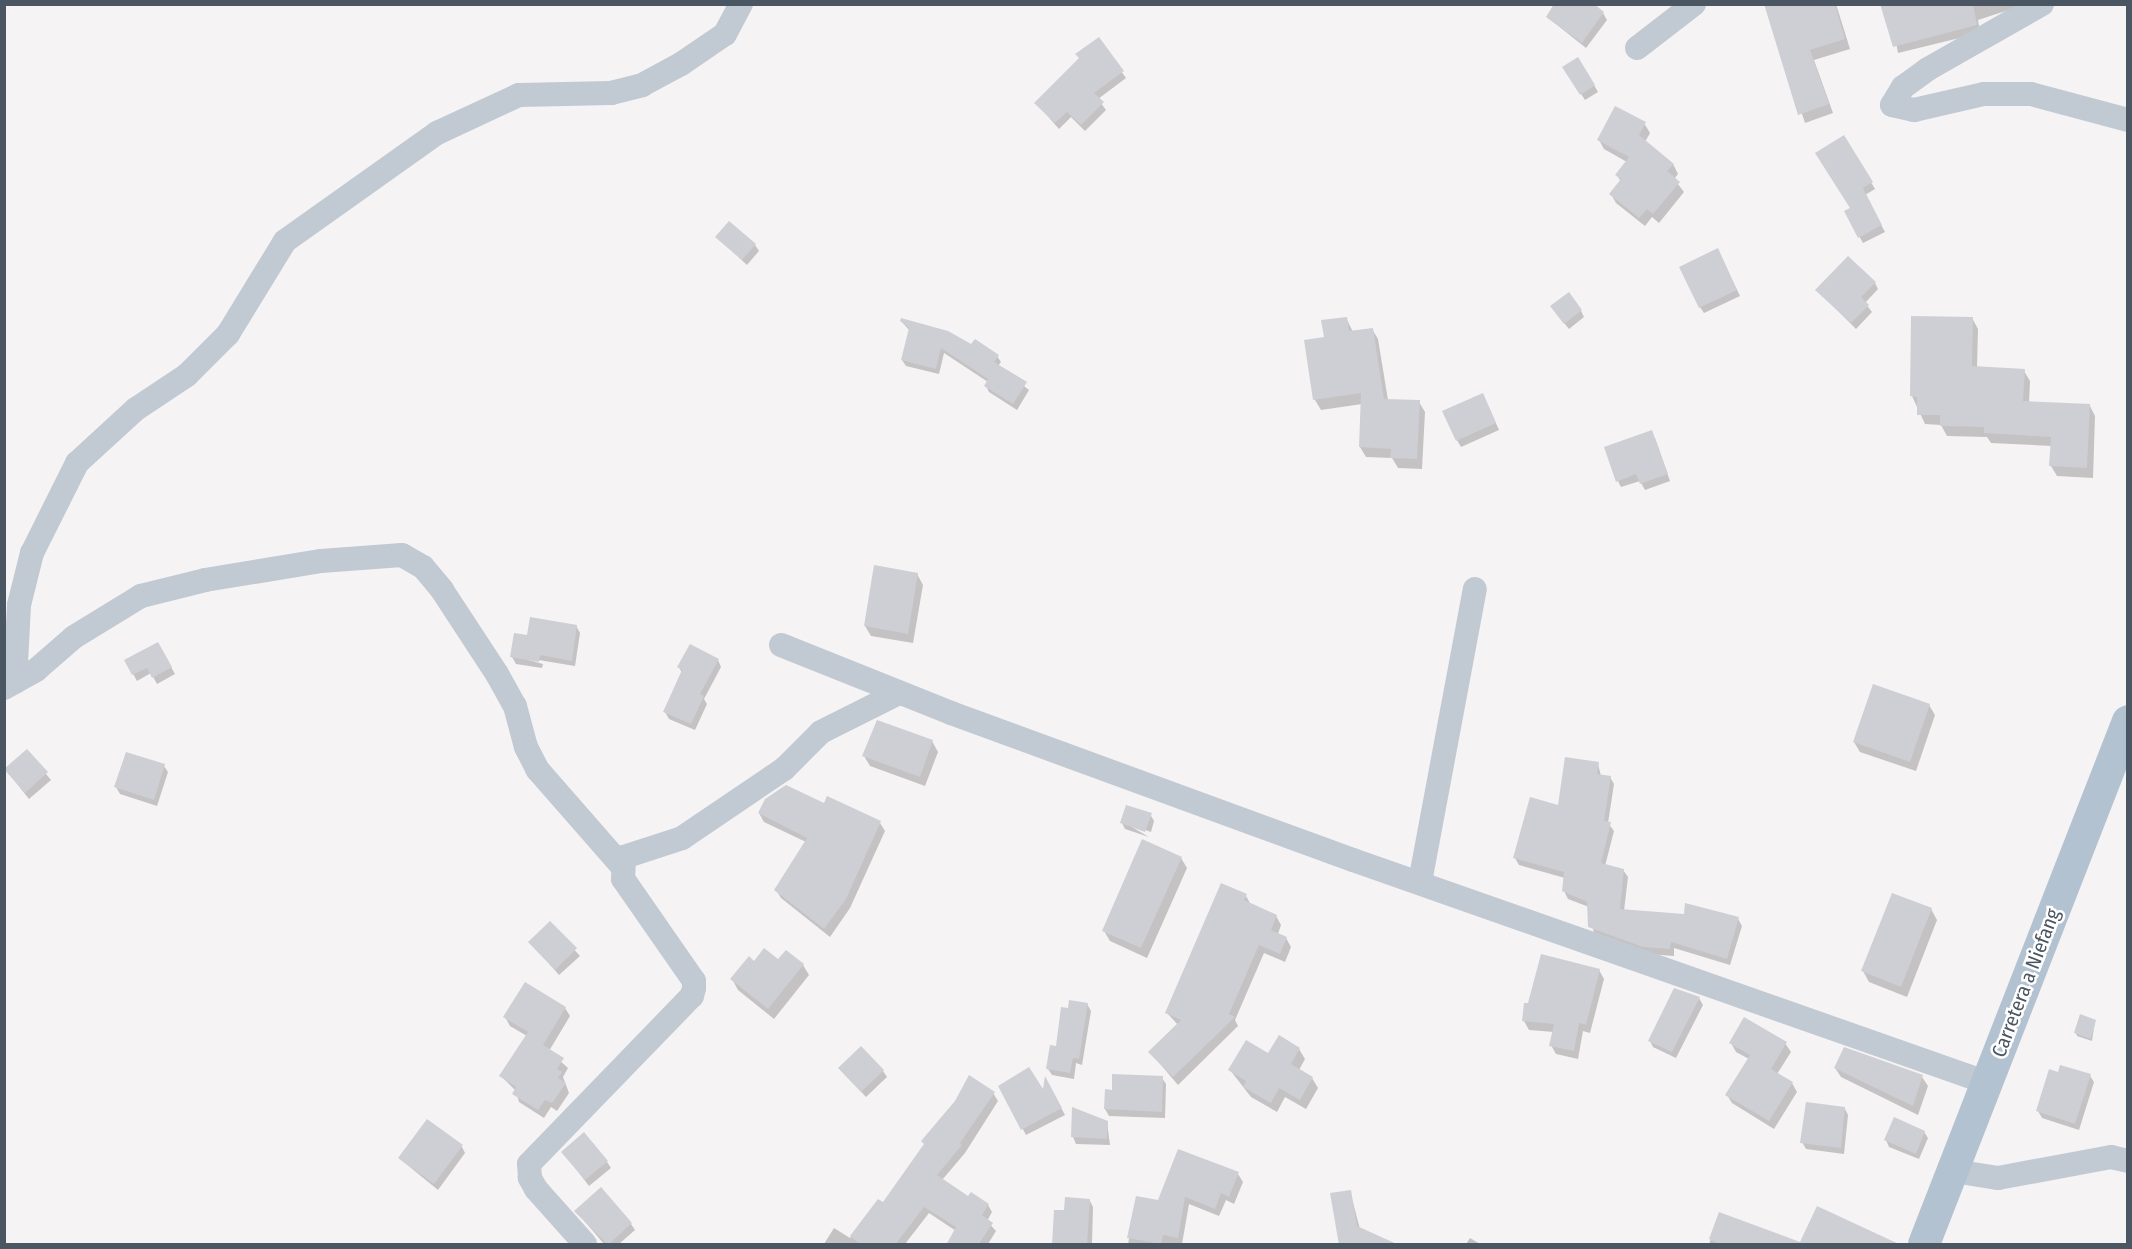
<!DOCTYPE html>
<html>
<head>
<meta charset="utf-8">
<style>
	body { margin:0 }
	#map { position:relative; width:2132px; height:1249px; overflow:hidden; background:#f5f3f3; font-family:"Fira Sans Condensed",sans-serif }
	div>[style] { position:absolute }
	.shadow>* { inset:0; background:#0003 }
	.building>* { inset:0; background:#cdcfd5 }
	.minor>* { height:24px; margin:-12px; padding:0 12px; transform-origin:12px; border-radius:12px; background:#c1cad2 }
	.major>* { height:32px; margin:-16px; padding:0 16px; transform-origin:16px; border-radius:16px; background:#b3c2d1 }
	span { translate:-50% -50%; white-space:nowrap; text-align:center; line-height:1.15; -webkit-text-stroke:5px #fff; paint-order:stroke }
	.street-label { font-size:20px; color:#4a5661 }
	.frame { position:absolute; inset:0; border:6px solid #4a5661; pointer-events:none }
</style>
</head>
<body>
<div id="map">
	<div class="shadow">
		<div style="clip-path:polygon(1766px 4px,1836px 4px,1850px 49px,1814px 60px,1833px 113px,1805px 123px)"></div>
		<div style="clip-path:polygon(1889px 4px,2027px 4px,1978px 20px,1980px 32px,1976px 34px,1898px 53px)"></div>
		<div style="clip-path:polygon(1603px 13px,1607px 20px,1586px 48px,1547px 17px)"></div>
		<div style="clip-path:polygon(1098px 39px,1126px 78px,1098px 99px,1106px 110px,1085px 131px,1071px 117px,1059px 129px,1036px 103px)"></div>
		<div style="clip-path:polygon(1568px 74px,1594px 85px,1598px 92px,1585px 100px)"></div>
		<div style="clip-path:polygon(1644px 123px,1650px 133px,1645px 142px,1673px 164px,1678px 174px,1674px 179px,1684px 192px,1659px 223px,1652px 217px,1645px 226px,1616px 203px,1611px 194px,1621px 182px,1617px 175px,1627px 162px,1604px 149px,1599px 140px)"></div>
		<div style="clip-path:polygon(1844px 137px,1875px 189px,1865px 195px,1885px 232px,1863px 243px,1846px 212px,1852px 209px)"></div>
		<div style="clip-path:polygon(717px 237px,755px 245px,759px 251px,747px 265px)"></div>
		<div style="clip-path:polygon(1721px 257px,1740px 296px,1704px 313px,1700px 307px)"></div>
		<div style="clip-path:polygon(1875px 283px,1878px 289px,1865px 303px,1872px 312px,1856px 329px,1817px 290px)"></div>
		<div style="clip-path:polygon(1581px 311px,1584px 317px,1569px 329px,1556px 313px)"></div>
		<div style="clip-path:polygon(1346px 318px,1353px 332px,1372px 329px,1378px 339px,1388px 400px,1419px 402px,1425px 412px,1422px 469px,1398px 468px,1392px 458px,1366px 457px,1360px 447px,1362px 404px,1321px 410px,1315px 400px,1306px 341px,1325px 338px)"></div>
		<div style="clip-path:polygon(1972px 318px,1978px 329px,1977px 368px,2024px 371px,2030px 381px,2029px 403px,2090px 406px,2095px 416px,2093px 478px,2057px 476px,2051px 466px,2052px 446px,1991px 443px,1987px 437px,1947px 436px,1941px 425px,1925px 424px,1912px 396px)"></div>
		<div style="clip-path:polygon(901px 321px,997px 356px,1001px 362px,998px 366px,1029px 390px,1017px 410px,989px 392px,986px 386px,988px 382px,944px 353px,939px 374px,906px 366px,902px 360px,910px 331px)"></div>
		<div style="clip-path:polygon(1486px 401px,1499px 430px,1461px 447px,1457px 440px)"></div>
		<div style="clip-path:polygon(1655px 438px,1670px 481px,1645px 490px,1640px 481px,1621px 487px,1618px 481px)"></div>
		<div style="clip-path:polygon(917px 574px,923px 585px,913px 643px,871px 636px,865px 626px)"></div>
		<div style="clip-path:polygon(576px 626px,580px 633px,575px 666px,514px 656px,543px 664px,542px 668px,516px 664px,512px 657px,528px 637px)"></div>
		<div style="clip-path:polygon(158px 644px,175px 674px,157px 684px,151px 673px,137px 681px,126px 661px)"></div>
		<div style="clip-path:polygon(718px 660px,721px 667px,704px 699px,707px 704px,695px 730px,669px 719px,665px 712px,682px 673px,679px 667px)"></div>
		<div style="clip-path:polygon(1929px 705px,1935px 715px,1916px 771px,1860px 752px,1854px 742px)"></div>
		<div style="clip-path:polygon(932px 741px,938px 752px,925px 786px,870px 766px,864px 756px)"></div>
		<div style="clip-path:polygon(27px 751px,51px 780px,29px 799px,6px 770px)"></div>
		<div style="clip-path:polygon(1598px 764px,1601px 776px,1610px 777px,1614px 784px,1608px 823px,1614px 831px,1605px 866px,1623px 870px,1628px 877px,1624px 911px,1738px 919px,1742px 926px,1730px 965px,1674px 948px,1674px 956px,1648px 954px,1594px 934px,1589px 907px,1568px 899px,1564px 891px,1565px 878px,1519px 865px,1515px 858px)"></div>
		<div style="clip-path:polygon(164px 766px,168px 772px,157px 806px,120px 794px,116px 787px)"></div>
		<div style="clip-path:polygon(828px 798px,880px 823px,885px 831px,850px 908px,830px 937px,781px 898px,776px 890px,806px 842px,764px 822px,759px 813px,824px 805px)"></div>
		<div style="clip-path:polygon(1150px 814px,1154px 821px,1151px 832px,1125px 823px,1149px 837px,1125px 829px,1122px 823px)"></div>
		<div style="clip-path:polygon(1181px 858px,1187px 868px,1147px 958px,1110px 941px,1104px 931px)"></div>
		<div style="clip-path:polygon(1246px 896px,1251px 905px,1276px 916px,1281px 925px,1278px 934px,1286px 938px,1291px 947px,1285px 962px,1264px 953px,1235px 1020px,1238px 1026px,1178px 1085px,1150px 1052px,1178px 1025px,1167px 1013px)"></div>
		<div style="clip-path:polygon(1931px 909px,1937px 920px,1907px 997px,1869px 982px,1863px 971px)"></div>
		<div style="clip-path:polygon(550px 923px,580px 956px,559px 975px,530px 942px)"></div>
		<div style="clip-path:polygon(778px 961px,803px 965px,809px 975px,774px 1019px,738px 990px,732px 979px,754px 963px)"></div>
		<div style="clip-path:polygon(1599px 970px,1604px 979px,1590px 1033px,1583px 1031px,1578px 1059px,1556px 1054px,1551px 1045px,1554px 1032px,1529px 1030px,1524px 1021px)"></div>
		<div style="clip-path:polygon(1699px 998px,1703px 1005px,1676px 1058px,1653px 1047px,1650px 1041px)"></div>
		<div style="clip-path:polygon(1087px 1004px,1091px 1011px,1082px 1065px,1076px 1063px,1074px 1079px,1052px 1075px,1048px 1069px,1070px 1009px)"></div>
		<div style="clip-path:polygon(565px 1008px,570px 1016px,549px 1051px,568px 1068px,563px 1077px,569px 1093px,557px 1111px,551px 1107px,544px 1118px,519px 1102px,516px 1091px,501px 1076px,527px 1036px,510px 1026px,505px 1017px)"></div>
		<div style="clip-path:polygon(2095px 1021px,2092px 1041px,2077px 1036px,2076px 1033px)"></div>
		<div style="clip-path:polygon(1279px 1037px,1299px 1049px,1305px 1059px,1299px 1070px,1312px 1078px,1318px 1088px,1306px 1109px,1285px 1097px,1277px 1112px,1251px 1097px,1230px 1070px,1269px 1056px)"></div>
		<div style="clip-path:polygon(1731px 1043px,1785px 1043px,1791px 1052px,1777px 1074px,1792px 1083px,1797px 1092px,1774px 1129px,1732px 1103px,1727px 1095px,1749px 1059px,1736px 1052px)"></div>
		<div style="clip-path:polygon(1835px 1068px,1922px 1077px,1928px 1086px,1918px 1115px,1841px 1077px)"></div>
		<div style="clip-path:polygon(840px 1069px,883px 1071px,887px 1077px,866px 1097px)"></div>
		<div style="clip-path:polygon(2090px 1076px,2094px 1082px,2079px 1130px,2042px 1118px,2038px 1111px)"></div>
		<div style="clip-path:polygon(1162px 1078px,1166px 1084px,1165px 1118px,1109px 1116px,1105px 1109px,1113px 1091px)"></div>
		<div style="clip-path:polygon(1046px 1080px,1065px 1115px,1026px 1135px,1000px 1087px,1044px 1094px)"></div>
		<div style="clip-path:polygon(993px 1093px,998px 1101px,965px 1153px,942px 1180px,968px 1198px,988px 1205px,992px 1212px,987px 1221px,996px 1231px,988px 1244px,948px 1244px,956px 1231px,929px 1213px,905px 1244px,824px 1244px,834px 1228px,850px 1238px,879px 1201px,884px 1205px)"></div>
		<div style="clip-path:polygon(1845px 1109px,1848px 1115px,1844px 1154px,1806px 1149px,1802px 1142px)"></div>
		<div style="clip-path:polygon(1107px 1122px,1110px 1145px,1076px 1144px,1073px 1137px)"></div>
		<div style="clip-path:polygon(1924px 1132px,1928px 1138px,1919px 1159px,1889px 1147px,1886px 1140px)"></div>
		<div style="clip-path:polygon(462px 1147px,465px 1153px,438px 1190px,400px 1159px)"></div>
		<div style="clip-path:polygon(563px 1152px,607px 1162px,611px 1168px,589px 1186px)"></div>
		<div style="clip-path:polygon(1238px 1174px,1243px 1182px,1234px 1204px,1226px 1200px,1219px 1216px,1189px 1204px,1182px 1244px,1128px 1244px,1137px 1198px,1159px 1202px)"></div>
		<div style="clip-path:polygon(1350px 1191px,1360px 1229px,1341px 1244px)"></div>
		<div style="clip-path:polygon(1090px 1201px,1093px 1207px,1092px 1244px,1053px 1244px,1065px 1212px)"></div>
		<div style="clip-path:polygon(576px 1211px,631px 1224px,635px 1230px,619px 1244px,604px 1244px)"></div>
		<div style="clip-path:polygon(1720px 1214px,1801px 1244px,1878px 1244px,1709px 1244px)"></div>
		<div style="clip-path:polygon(1470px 1238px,1480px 1244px,1466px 1244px)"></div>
	</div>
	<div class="building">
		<div style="clip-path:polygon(1554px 4px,1594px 4px,1604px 12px,1582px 43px,1546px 17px)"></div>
		<div style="clip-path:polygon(1764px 4px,1835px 4px,1845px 39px,1810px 50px,1829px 104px,1798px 115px)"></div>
		<div style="clip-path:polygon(1880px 4px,1973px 4px,1977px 25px,1893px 47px)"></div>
		<div style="clip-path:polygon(1099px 37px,1124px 71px,1094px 93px,1104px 102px,1081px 125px,1067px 112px,1055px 123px,1034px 103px,1079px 58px,1075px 54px)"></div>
		<div style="clip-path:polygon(1578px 57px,1595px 85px,1580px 95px,1562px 67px)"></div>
		<div style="clip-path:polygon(1615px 106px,1646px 122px,1639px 135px,1674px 164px,1667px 171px,1680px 182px,1653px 214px,1647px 209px,1639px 218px,1609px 194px,1621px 179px,1615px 175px,1629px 157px,1597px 140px)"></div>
		<div style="clip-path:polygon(1844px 135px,1873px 182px,1863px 188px,1882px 225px,1858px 238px,1844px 211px,1850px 208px,1815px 153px)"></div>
		<div style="clip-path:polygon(729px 221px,756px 244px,742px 260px,715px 237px)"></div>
		<div style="clip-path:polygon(1718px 248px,1737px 290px,1699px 308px,1679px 267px)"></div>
		<div style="clip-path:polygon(1848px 256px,1876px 282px,1861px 297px,1869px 305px,1851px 323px,1815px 290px)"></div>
		<div style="clip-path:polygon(1569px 292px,1582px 310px,1564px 324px,1550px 306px)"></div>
		<div style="clip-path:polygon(1911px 316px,1973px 317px,1972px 366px,2025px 369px,2023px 401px,2090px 404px,2087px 468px,2049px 466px,2051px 437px,1984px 433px,1984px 427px,1940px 426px,1940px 415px,1917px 415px,1917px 397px,1910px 396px)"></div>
		<div style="clip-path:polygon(1347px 317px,1349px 331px,1373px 328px,1384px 399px,1420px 400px,1417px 459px,1390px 458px,1391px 449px,1359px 447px,1361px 393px,1313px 400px,1304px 340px,1324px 337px,1321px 320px)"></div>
		<div style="clip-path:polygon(901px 318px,948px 331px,971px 344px,975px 339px,999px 355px,994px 362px,1027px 382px,1013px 404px,984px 386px,988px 379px,941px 348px,936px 369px,901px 360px,909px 328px,900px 321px)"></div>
		<div style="clip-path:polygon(1483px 393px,1496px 423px,1456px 441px,1442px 411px)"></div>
		<div style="clip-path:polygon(1652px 430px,1668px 474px,1640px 484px,1636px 474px,1616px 482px,1604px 447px)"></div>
		<div style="clip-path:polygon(874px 565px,918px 573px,908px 634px,864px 626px)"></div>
		<div style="clip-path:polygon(530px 617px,577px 625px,572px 661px,540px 655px,539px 662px,510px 657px,514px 633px,527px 635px)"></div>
		<div style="clip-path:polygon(158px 642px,172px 667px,152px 678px,147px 668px,132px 675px,124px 660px)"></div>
		<div style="clip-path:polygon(690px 644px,719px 659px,700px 694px,704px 696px,691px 724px,663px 712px,682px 670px,677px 667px)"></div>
		<div style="clip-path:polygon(1873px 684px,1930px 704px,1910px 762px,1853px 742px)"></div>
		<div style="clip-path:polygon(877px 720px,933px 740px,920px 777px,862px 756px)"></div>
		<div style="clip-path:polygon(27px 749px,48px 772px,25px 793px,4px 769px)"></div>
		<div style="clip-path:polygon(126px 752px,165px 764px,154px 800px,114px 787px)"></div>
		<div style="clip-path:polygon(1565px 757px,1599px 762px,1597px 774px,1611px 776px,1604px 821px,1611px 822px,1601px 863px,1624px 869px,1620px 909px,1684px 914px,1685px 903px,1739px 917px,1727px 959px,1671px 942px,1670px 949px,1643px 947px,1588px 927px,1587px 902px,1562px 891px,1564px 872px,1513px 858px,1530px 797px,1558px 805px)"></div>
		<div style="clip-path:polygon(786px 785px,824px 803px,827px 796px,881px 821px,846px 899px,824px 929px,774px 890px,807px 838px,758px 813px,765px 799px)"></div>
		<div style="clip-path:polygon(1126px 805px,1152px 813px,1145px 832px,1120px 823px)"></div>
		<div style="clip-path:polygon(1142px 839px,1182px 857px,1141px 948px,1102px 931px)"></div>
		<div style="clip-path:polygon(1221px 883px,1247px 894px,1244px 900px,1277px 915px,1271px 930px,1287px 937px,1280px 954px,1259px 945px,1229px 1014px,1235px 1017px,1173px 1077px,1148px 1052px,1181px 1020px,1165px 1013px)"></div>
		<div style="clip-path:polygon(1892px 893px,1932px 908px,1901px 987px,1861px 971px)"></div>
		<div style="clip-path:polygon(550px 921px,577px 948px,555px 970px,528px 942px)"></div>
		<div style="clip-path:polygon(764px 948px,778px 959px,786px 950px,804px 964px,768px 1009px,730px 979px,749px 956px,754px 961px)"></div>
		<div style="clip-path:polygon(1541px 954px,1600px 969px,1586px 1025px,1579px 1023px,1574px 1051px,1549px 1046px,1554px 1024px,1522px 1021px,1524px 1003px,1528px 1003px)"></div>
		<div style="clip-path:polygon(525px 982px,566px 1007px,543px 1045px,564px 1058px,557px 1069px,562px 1072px,558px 1078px,566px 1083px,552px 1103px,545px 1100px,538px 1110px,512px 1094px,516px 1087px,499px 1076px,528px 1032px,503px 1017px)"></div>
		<div style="clip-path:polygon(1674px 988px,1700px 997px,1672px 1052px,1648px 1041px)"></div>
		<div style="clip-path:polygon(1069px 1000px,1088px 1003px,1079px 1059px,1073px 1058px,1070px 1073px,1046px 1069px,1050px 1045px,1056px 1046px,1061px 1007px,1068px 1008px)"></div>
		<div style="clip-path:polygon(2080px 1014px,2096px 1020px,2091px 1039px,2074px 1033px)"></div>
		<div style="clip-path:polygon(1744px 1017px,1787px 1042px,1771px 1069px,1793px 1082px,1769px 1121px,1725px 1095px,1750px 1055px,1729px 1043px)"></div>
		<div style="clip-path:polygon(1279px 1035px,1300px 1048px,1291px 1064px,1313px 1077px,1300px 1100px,1279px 1088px,1271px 1103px,1243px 1087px,1246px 1081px,1228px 1070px,1246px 1040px,1268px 1053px)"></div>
		<div style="clip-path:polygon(861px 1046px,884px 1070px,861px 1092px,838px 1068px)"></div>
		<div style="clip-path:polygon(1844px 1047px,1923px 1075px,1913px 1106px,1834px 1068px)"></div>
		<div style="clip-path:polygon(2060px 1065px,2091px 1074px,2075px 1124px,2036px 1111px,2049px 1069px,2058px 1072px)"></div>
		<div style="clip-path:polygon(1029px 1067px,1043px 1089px,1045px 1076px,1062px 1108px,1021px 1130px,998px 1086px)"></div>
		<div style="clip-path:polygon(1112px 1074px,1163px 1076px,1162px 1112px,1104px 1109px,1105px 1089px,1112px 1090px)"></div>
		<div style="clip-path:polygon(969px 1075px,995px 1092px,960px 1143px,962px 1145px,937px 1175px,968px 1196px,971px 1192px,989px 1204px,982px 1215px,993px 1223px,978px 1245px,946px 1245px,956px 1227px,924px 1207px,895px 1245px,861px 1245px,850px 1236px,878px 1199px,883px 1202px,924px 1144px,921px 1141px,955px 1101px)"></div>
		<div style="clip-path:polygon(1806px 1102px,1845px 1107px,1841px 1148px,1800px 1143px)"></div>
		<div style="clip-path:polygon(1072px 1107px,1108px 1121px,1107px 1139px,1071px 1137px)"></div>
		<div style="clip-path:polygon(1894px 1117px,1925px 1131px,1916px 1154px,1884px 1140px)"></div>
		<div style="clip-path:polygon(427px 1119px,463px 1145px,434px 1184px,398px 1158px)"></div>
		<div style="clip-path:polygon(584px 1132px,608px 1161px,585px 1180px,561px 1152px)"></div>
		<div style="clip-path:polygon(1178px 1149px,1239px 1172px,1229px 1197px,1221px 1193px,1215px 1209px,1185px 1197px,1178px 1238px,1163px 1235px,1161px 1244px,1127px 1238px,1136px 1196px,1158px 1200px)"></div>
		<div style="clip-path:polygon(601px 1187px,632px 1223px,608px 1245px,574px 1211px)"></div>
		<div style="clip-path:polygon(1351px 1190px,1357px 1226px,1399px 1245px,1339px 1245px,1330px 1193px)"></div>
		<div style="clip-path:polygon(1065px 1197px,1090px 1199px,1087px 1245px,1052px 1245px,1054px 1210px,1064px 1210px)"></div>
		<div style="clip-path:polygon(1817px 1206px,1901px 1245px,1722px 1245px,1709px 1239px,1719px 1212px,1800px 1242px)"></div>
	</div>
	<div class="minor">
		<div style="left:2042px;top:4px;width:131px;rotate:150.3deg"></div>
		<div style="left:1928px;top:69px;width:31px;rotate:144deg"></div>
		<div style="left:1903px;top:87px;width:21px;rotate:121deg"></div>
		<div style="left:1892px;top:105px;width:23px;rotate:13deg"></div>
		<div style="left:1914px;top:110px;width:72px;rotate:-12.9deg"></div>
		<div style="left:1984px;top:94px;width:47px"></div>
		<div style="left:2031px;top:94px;width:100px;rotate:15deg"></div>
		<div style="left:1637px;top:48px;width:72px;rotate:-37.7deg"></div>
		<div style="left:781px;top:645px;width:183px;rotate:21.8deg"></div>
		<div style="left:951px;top:713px;width:428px;rotate:20.1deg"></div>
		<div style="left:1353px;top:860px;width:673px;rotate:19.35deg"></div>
		<div style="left:15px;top:682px;width:77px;rotate:-87deg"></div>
		<div style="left:19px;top:605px;width:54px;rotate:-76deg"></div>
		<div style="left:32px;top:553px;width:101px;rotate:-63.4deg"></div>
		<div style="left:77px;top:463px;width:80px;rotate:-42.5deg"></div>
		<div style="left:136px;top:409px;width:61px;rotate:-33.7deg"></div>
		<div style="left:187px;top:375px;width:58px;rotate:-45deg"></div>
		<div style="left:228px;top:334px;width:109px;rotate:-58.5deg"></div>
		<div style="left:285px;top:241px;width:186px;rotate:-35.4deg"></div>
		<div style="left:437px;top:133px;width:90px;rotate:-24.9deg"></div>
		<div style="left:519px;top:95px;width:92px;rotate:-1.2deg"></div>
		<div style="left:611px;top:93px;width:32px;rotate:-14deg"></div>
		<div style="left:642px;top:85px;width:44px;rotate:-28.3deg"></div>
		<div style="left:681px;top:64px;width:53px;rotate:-34.3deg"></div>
		<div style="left:725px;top:34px;width:34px;rotate:-62deg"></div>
		<div style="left:4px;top:688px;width:37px;rotate:-29deg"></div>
		<div style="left:36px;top:670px;width:50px;rotate:-41deg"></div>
		<div style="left:74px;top:637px;width:79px;rotate:-31.5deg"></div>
		<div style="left:141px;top:596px;width:66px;rotate:-14deg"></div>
		<div style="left:205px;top:580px;width:118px;rotate:-9.3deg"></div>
		<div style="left:321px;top:561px;width:81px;rotate:-4.2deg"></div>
		<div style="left:402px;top:555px;width:24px;rotate:30deg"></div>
		<div style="left:423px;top:567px;width:30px;rotate:50deg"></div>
		<div style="left:442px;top:590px;width:100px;rotate:56.8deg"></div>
		<div style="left:497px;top:674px;width:37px;rotate:61deg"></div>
		<div style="left:515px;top:706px;width:42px;rotate:75deg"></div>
		<div style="left:526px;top:747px;width:25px;rotate:63deg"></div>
		<div style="left:537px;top:769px;width:128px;rotate:48.8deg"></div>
		<div style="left:1420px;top:882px;width:298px;rotate:-79.4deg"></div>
		<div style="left:1954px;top:1171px;width:45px;rotate:9deg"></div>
		<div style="left:1998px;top:1178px;width:115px;rotate:-10.5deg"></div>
		<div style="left:2111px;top:1157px;width:17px;rotate:13deg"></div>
		<div style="left:585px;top:1244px;width:74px;rotate:-131.7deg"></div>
		<div style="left:536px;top:1189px;width:13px;rotate:-119deg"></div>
		<div style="left:530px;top:1178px;width:14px;rotate:-94deg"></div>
		<div style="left:529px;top:1164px;width:234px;rotate:-45.9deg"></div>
		<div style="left:692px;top:996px;width:8px;rotate:-76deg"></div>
		<div style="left:694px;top:988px;width:7px;rotate:-90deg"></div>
		<div style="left:694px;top:981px;width:124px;rotate:-124.8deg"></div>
		<div style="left:623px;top:879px;width:22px;rotate:-87deg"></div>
		<div style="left:624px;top:857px;width:61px;rotate:-18.1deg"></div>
		<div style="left:682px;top:838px;width:123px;rotate:-34.1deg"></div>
		<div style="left:784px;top:769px;width:52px;rotate:-45deg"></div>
		<div style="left:821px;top:732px;width:87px;rotate:-26.6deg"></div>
	</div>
	<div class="major">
		<div style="left:1924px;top:1244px;width:561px;rotate:-68.69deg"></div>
	</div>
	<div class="street-label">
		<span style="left:2026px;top:983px;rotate:-69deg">Carretera a Niefang</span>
	</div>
	<div class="frame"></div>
</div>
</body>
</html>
